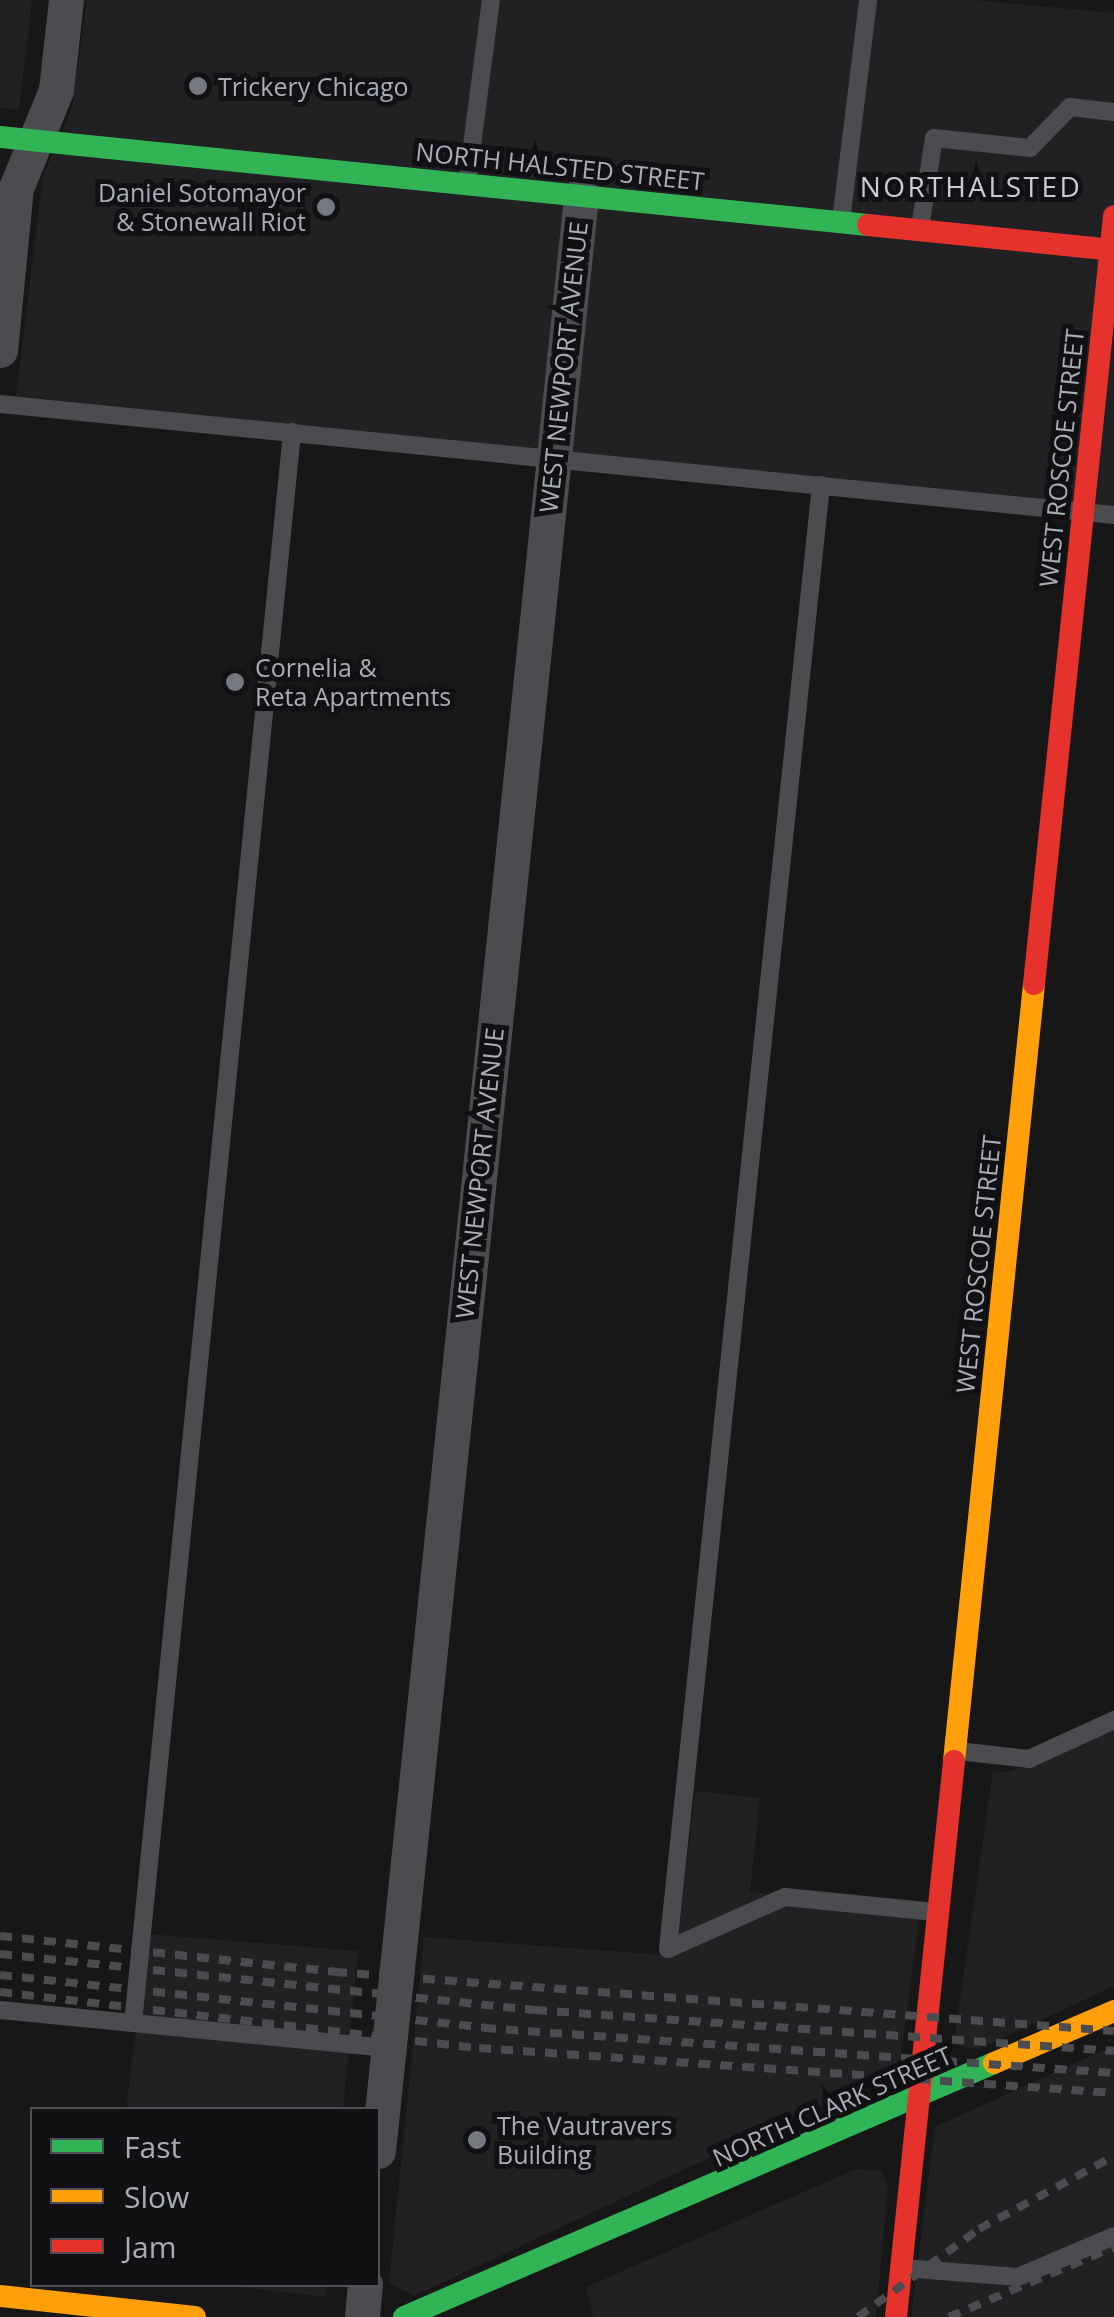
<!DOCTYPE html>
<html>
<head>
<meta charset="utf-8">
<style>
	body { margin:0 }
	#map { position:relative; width:1114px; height:2317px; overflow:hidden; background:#171717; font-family:"Open Sans",sans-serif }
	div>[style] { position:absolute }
	.built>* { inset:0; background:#212123 }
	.lane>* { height:18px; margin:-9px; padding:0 9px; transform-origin:9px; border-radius:9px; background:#4b4c50 }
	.street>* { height:35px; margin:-17.5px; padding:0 17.5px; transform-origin:17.5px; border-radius:17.5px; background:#4b4c50 }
	.fast>* { height:22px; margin:-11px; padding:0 11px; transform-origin:11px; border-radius:11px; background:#30b455 }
	.slow>* { height:22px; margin:-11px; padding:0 11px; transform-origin:11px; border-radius:11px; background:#ff9f0a }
	.jam>* { height:22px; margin:-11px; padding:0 11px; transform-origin:11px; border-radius:11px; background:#e5322d }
	.rail>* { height:8px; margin-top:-4px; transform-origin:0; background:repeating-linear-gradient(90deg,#4b4c4f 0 12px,transparent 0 22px) }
	.dots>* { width:28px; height:28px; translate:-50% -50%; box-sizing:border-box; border:5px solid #111113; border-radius:50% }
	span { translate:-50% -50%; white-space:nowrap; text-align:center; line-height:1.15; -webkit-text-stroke:10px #111113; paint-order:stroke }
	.poi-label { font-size:25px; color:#a8adb8 }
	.left { translate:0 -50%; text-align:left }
	.right { translate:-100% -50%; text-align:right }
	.street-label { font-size:25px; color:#a8adb8 }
	.neighbourhood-label { font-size:28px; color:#c9ccd4; letter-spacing:2.5px }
	.legend { position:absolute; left:30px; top:2107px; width:350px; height:180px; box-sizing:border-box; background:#111113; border:2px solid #4d4f55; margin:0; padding:12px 18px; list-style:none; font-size:30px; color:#a8adb8 }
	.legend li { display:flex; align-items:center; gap:20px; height:50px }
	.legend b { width:50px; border:2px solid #4d4f55 }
</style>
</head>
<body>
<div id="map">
	<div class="built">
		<div style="clip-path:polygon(0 0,32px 0,19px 110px,0 108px)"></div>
		<div style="clip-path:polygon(87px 0,975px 0,1114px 13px,1114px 508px,16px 396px,43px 176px,72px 107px)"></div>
		<div style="clip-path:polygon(1114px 1723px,1114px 1986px,979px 2049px,959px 2046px,955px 2034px,993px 1771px,1009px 1772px)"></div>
		<div style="clip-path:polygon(695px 1791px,760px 1798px,750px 1892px,921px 1906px,899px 2069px,414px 2296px,389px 2283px,424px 1937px,676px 1956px)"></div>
		<div style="clip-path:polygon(148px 1934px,358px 1951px,343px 2109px,126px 2110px)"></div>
		<div style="clip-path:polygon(1114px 2045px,1114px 2317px,911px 2317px,935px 2127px)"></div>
		<div style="clip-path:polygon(856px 2169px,882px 2171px,888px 2188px,876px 2317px,593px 2317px,586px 2287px)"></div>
		<div style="clip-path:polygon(220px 2285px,326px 2285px,325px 2297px)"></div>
	</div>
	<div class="lane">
		<div style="left:467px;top:184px;width:186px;rotate:-82.6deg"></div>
		<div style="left:841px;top:221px;width:223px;rotate:-83deg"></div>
		<div style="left:920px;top:228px;width:91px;rotate:-81.2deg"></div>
		<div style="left:934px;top:138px;width:97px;rotate:5.9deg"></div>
		<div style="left:1030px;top:148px;width:57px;rotate:-45.7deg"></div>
		<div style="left:1070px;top:107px;width:44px;rotate:6.5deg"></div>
		<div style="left:0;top:404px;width:1120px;rotate:5.69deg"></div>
		<div style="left:821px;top:485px;width:1472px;rotate:95.97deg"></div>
		<div style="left:668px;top:1949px;width:128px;rotate:-24deg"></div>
		<div style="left:785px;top:1897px;width:151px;rotate:5.7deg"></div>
		<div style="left:958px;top:1751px;width:71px;rotate:6.4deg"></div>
		<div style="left:1029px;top:1759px;width:94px;rotate:-24.6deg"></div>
		<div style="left:0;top:2010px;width:389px;rotate:5.6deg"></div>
		<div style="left:133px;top:2023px;width:1599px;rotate:-84.29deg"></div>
		<div style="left:903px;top:2268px;width:115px;rotate:4.5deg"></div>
		<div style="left:1018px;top:2277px;width:104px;rotate:-23.1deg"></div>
	</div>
	<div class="street">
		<div style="left:0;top:350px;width:163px;rotate:-84.4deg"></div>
		<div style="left:16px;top:188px;width:106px;rotate:-67.8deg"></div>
		<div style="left:56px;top:90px;width:91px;rotate:-83.7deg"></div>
		<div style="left:378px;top:2151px;width:1967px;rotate:-84.07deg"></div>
		<div style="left:362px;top:2317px;width:33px;rotate:-85deg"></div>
	</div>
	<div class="fast">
		<div style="left:0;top:137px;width:872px;rotate:5.79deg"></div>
		<div style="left:404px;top:2317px;width:642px;rotate:-23.29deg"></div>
	</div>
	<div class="slow">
		<div style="left:954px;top:1761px;width:781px;rotate:-84.12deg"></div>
		<div style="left:994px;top:2063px;width:131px;rotate:-23.4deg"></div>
		<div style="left:0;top:2296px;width:196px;rotate:6.1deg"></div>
	</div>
	<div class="jam">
		<div style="left:868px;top:225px;width:247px;rotate:5.8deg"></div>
		<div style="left:1034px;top:984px;width:772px;rotate:-84.05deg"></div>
		<div style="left:896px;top:2317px;width:559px;rotate:-84.04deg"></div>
	</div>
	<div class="rail">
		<div style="left:0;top:1936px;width:337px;rotate:6.1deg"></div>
		<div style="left:335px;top:1972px;width:781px;rotate:4.33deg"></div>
		<div style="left:0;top:1954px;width:538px;rotate:5.98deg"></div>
		<div style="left:535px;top:2010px;width:580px;rotate:4.05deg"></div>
		<div style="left:0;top:1975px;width:487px;rotate:6.2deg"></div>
		<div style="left:484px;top:2028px;width:632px;rotate:4.09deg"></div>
		<div style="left:0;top:1992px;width:482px;rotate:6.7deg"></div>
		<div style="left:479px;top:2048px;width:637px;rotate:4.05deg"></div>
		<div style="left:858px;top:2317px;width:150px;rotate:-36deg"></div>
		<div style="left:979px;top:2229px;width:153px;rotate:-28.4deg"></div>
		<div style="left:949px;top:2317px;width:179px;rotate:-23deg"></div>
	</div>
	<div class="dots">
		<div style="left:198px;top:86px;background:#757880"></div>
		<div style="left:326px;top:207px;background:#757880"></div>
		<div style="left:235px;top:682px;background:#757880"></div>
		<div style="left:477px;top:2140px;background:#757880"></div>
	</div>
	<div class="poi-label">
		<span class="left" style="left:218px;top:86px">Trickery Chicago</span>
		<span class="right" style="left:306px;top:207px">Daniel Sotomayor<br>&amp; Stonewall Riot</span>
		<span class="left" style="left:255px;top:682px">Cornelia &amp;<br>Reta Apartments</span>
		<span class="left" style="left:497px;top:2140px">The Vautravers<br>Building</span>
	</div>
	<div class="street-label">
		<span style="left:560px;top:166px;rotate:6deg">NORTH HALSTED STREET</span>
		<span style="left:563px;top:367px;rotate:-84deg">WEST NEWPORT AVENUE</span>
		<span style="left:1061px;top:458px;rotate:-84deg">WEST ROSCOE STREET</span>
		<span style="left:479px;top:1173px;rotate:-84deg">WEST NEWPORT AVENUE</span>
		<span style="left:978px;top:1264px;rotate:-84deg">WEST ROSCOE STREET</span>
		<span style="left:832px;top:2106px;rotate:-24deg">NORTH CLARK STREET</span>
	</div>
	<div class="neighbourhood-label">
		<span style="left:971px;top:186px">NORTHALSTED</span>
	</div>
	<ul class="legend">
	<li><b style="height:12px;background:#30b455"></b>Fast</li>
	<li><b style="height:12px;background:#ff9f0a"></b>Slow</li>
	<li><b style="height:12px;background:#e5322d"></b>Jam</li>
	</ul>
</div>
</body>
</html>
